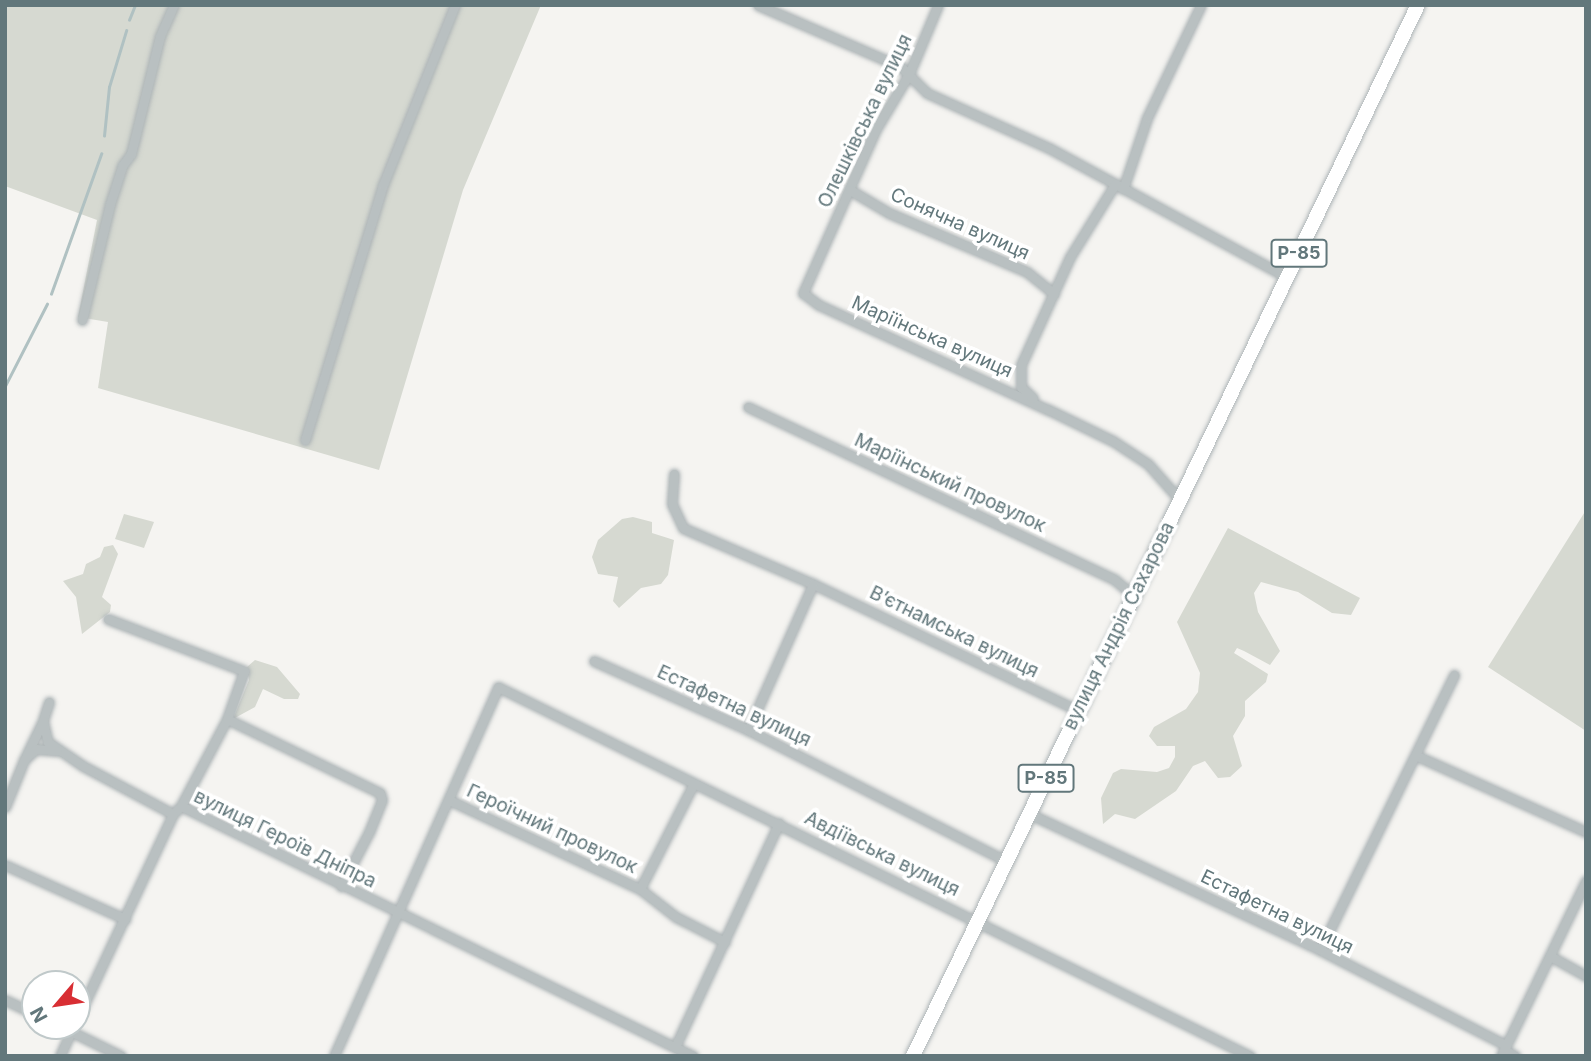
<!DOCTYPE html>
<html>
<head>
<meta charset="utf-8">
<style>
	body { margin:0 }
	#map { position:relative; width:1591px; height:1061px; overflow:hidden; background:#f5f4f1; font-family:Inter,sans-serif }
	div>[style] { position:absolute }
	.green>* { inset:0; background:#d6d9d1 }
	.stream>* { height:2.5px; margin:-1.25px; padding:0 1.25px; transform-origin:1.25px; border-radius:1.25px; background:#b0c1c2 }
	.roads { filter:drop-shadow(0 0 2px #adb4b6) drop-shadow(0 0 2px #adb4b6) }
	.minor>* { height:9px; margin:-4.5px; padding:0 4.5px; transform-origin:4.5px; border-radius:4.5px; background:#b9c0c1 }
	.primary>* { height:14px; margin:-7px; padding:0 7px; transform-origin:7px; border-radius:7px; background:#fff }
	span { translate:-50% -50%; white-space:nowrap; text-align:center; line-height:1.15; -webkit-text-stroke:7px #fff; paint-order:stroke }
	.shield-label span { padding:2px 5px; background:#fff; border:2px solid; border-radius:5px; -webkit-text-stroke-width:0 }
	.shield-label { font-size:18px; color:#62777b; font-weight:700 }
	.street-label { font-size:19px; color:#62777b }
	.frame { position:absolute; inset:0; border:7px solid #62777b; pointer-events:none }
	.north { position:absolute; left:21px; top:970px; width:70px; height:70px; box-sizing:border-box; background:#fff; border:2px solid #c0c9ca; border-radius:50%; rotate:241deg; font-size:19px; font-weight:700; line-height:28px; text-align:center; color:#62777b }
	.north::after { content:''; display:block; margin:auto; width:24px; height:32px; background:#d82e33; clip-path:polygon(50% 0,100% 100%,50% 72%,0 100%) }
</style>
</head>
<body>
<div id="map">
	<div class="green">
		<div style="clip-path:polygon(5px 5px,541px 5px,463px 190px,379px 470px,98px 388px,108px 322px,78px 317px,97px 220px,5px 186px)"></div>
		<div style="clip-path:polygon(1586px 510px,1586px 731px,1488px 667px)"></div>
		<div style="clip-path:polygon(124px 514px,154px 522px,144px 548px,115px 539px)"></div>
		<div style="clip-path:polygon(633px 517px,652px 522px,652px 533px,674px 540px,668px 575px,661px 584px,641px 588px,619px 608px,613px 601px,618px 577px,598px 574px,592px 557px,598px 540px,622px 519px)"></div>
		<div style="clip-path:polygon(1228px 528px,1360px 598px,1351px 615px,1332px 613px,1298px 592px,1261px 582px,1254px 593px,1258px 612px,1280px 651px,1270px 665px,1244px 651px,1237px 648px,1234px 653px,1268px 674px,1266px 682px,1245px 701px,1245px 716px,1233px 736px,1242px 766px,1230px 777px,1218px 778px,1205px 761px,1193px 766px,1176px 791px,1135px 819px,1115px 814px,1103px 824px,1101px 798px,1113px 773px,1121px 769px,1157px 772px,1169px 768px,1175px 757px,1175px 746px,1157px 746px,1149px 736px,1154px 727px,1186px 709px,1198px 692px,1200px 673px,1177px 622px)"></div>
		<div style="clip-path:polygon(113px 545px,118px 554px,102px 597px,111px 605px,110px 612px,82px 634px,76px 597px,63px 581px,83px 574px,86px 564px,100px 557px,104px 547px)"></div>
		<div style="clip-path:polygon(255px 660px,277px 667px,300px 694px,298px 699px,284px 699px,263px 689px,255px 707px,233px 719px,249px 680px,247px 667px)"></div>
	</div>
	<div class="stream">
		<div style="left:129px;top:20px;width:16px;rotate:-68deg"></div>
		<div style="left:104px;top:136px;width:49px;rotate:-84.2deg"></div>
		<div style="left:109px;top:87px;width:59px;rotate:-73.1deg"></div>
		<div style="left:51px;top:294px;width:149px;rotate:-70.3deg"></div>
		<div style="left:5px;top:386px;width:92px;rotate:-62.9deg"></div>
	</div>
	<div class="roads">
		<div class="minor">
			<div style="left:758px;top:5px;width:156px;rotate:23.4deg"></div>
			<div style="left:901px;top:67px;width:37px;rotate:45deg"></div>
			<div style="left:927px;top:93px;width:134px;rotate:24.3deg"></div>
			<div style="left:1049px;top:148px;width:271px;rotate:28.5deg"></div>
			<div style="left:938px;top:5px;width:75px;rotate:112.8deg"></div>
			<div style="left:909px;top:74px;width:64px;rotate:121deg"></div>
			<div style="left:876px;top:129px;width:180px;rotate:114deg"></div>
			<div style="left:803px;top:293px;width:20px;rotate:37deg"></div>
			<div style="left:819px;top:305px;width:254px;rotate:24.6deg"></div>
			<div style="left:1123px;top:189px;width:75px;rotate:-71.3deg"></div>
			<div style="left:1147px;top:118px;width:125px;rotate:-64.5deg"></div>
			<div style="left:850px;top:190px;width:45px;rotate:30.5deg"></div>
			<div style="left:889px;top:213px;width:150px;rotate:23.1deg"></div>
			<div style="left:1027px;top:272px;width:35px;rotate:39deg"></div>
			<div style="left:82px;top:320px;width:119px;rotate:-76.4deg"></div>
			<div style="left:110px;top:204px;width:40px;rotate:-72deg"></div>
			<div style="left:122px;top:166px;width:15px;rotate:-53deg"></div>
			<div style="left:131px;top:154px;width:122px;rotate:-76.2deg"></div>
			<div style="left:160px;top:36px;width:34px;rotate:-66deg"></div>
			<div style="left:1033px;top:398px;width:16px;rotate:-137deg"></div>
			<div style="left:1021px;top:387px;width:22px;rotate:-90deg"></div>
			<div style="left:1021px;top:365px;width:119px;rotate:-65.6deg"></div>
			<div style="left:1070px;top:257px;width:86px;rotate:-58.3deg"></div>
			<div style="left:748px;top:407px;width:406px;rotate:25.2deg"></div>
			<div style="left:1115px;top:580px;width:25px;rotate:40deg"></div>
			<div style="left:1047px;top:409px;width:73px;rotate:25.9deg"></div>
			<div style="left:1113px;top:441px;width:42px;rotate:33.3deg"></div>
			<div style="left:1148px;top:464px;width:48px;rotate:48.4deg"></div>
			<div style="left:305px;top:440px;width:267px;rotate:-73deg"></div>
			<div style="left:383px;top:185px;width:194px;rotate:-68.2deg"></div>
			<div style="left:674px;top:474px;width:30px;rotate:94deg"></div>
			<div style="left:672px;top:504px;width:26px;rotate:65deg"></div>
			<div style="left:683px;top:528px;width:142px;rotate:23.3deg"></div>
			<div style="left:813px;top:584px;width:295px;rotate:25.5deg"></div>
			<div style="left:108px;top:619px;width:146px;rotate:20.9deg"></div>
			<div style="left:244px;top:671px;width:51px;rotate:109.5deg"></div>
			<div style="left:227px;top:719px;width:98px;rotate:117.9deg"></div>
			<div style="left:594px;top:661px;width:169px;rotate:24.1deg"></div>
			<div style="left:748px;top:730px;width:292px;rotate:26.9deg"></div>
			<div style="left:49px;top:702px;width:20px;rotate:108deg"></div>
			<div style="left:43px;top:721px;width:22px;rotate:77deg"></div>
			<div style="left:48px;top:742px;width:42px;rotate:34.4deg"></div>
			<div style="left:83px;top:766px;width:102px;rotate:28.1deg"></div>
			<div style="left:173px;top:814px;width:11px;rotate:-45deg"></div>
			<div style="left:181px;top:806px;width:570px;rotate:26.03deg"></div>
			<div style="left:227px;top:719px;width:170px;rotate:25.8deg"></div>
			<div style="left:380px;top:793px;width:7px;rotate:74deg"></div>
			<div style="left:382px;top:800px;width:35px;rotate:112deg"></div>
			<div style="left:369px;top:832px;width:61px;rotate:117.4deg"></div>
			<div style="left:43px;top:721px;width:43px;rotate:116deg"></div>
			<div style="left:24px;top:760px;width:16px;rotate:-43deg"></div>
			<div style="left:36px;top:749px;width:21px;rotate:5deg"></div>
			<div style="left:748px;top:730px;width:160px;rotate:-66deg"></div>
			<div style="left:1417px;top:756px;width:185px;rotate:24.2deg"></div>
			<div style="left:449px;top:800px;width:211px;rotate:25deg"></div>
			<div style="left:640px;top:889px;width:46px;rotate:37.9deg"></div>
			<div style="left:676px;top:917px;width:55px;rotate:27deg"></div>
			<div style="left:5px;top:807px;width:51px;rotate:-68deg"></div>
			<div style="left:1030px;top:814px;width:320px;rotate:25.1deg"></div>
			<div style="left:1320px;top:950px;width:209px;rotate:27.1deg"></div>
			<div style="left:5px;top:865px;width:132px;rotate:24.2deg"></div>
			<div style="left:640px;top:889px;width:117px;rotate:-63deg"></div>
			<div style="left:1320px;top:950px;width:306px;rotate:-64deg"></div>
			<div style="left:1550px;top:956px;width:41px;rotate:29.1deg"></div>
			<div style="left:5px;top:1000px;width:33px;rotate:25deg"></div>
			<div style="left:77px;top:1019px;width:226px;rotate:-64.9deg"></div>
			<div style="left:60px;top:1026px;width:68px;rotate:26.2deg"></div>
			<div style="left:675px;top:1047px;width:247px;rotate:-65.1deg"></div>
			<div style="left:1504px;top:1050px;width:13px;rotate:29deg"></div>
			<div style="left:60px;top:1056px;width:30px;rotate:-66deg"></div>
			<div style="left:334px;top:1056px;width:404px;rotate:-66deg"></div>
			<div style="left:498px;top:687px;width:838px;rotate:26.14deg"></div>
			<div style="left:1501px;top:1056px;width:195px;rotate:-64.1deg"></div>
		</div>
		<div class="primary">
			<div style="left:913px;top:1056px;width:1166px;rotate:-64.34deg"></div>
		</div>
	</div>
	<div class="shield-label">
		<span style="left:1299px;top:253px">Р-85</span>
		<span style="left:1046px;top:778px">Р-85</span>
	</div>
	<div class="street-label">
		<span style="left:865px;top:121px;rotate:-64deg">Олешківська вулиця</span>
		<span style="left:960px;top:224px;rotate:24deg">Сонячна вулиця</span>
		<span style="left:932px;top:337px;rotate:24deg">Маріїнська вулиця</span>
		<span style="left:950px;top:483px;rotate:25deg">Маріїнський провулок</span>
		<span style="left:1119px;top:626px;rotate:-64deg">вулиця Андрія Сахарова</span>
		<span style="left:954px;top:632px;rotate:26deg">Вʼєтнамська вулиця</span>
		<span style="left:734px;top:706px;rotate:25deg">Естафетна вулиця</span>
		<span style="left:552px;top:829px;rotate:25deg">Героїчний провулок</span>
		<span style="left:285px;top:839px;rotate:26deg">вулиця Героїв Дніпра</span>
		<span style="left:882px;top:854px;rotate:26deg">Авдіївська вулиця</span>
		<span style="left:1277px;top:912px;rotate:26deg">Естафетна вулиця</span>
	</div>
	<div class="frame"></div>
	<div class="north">N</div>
</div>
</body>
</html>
